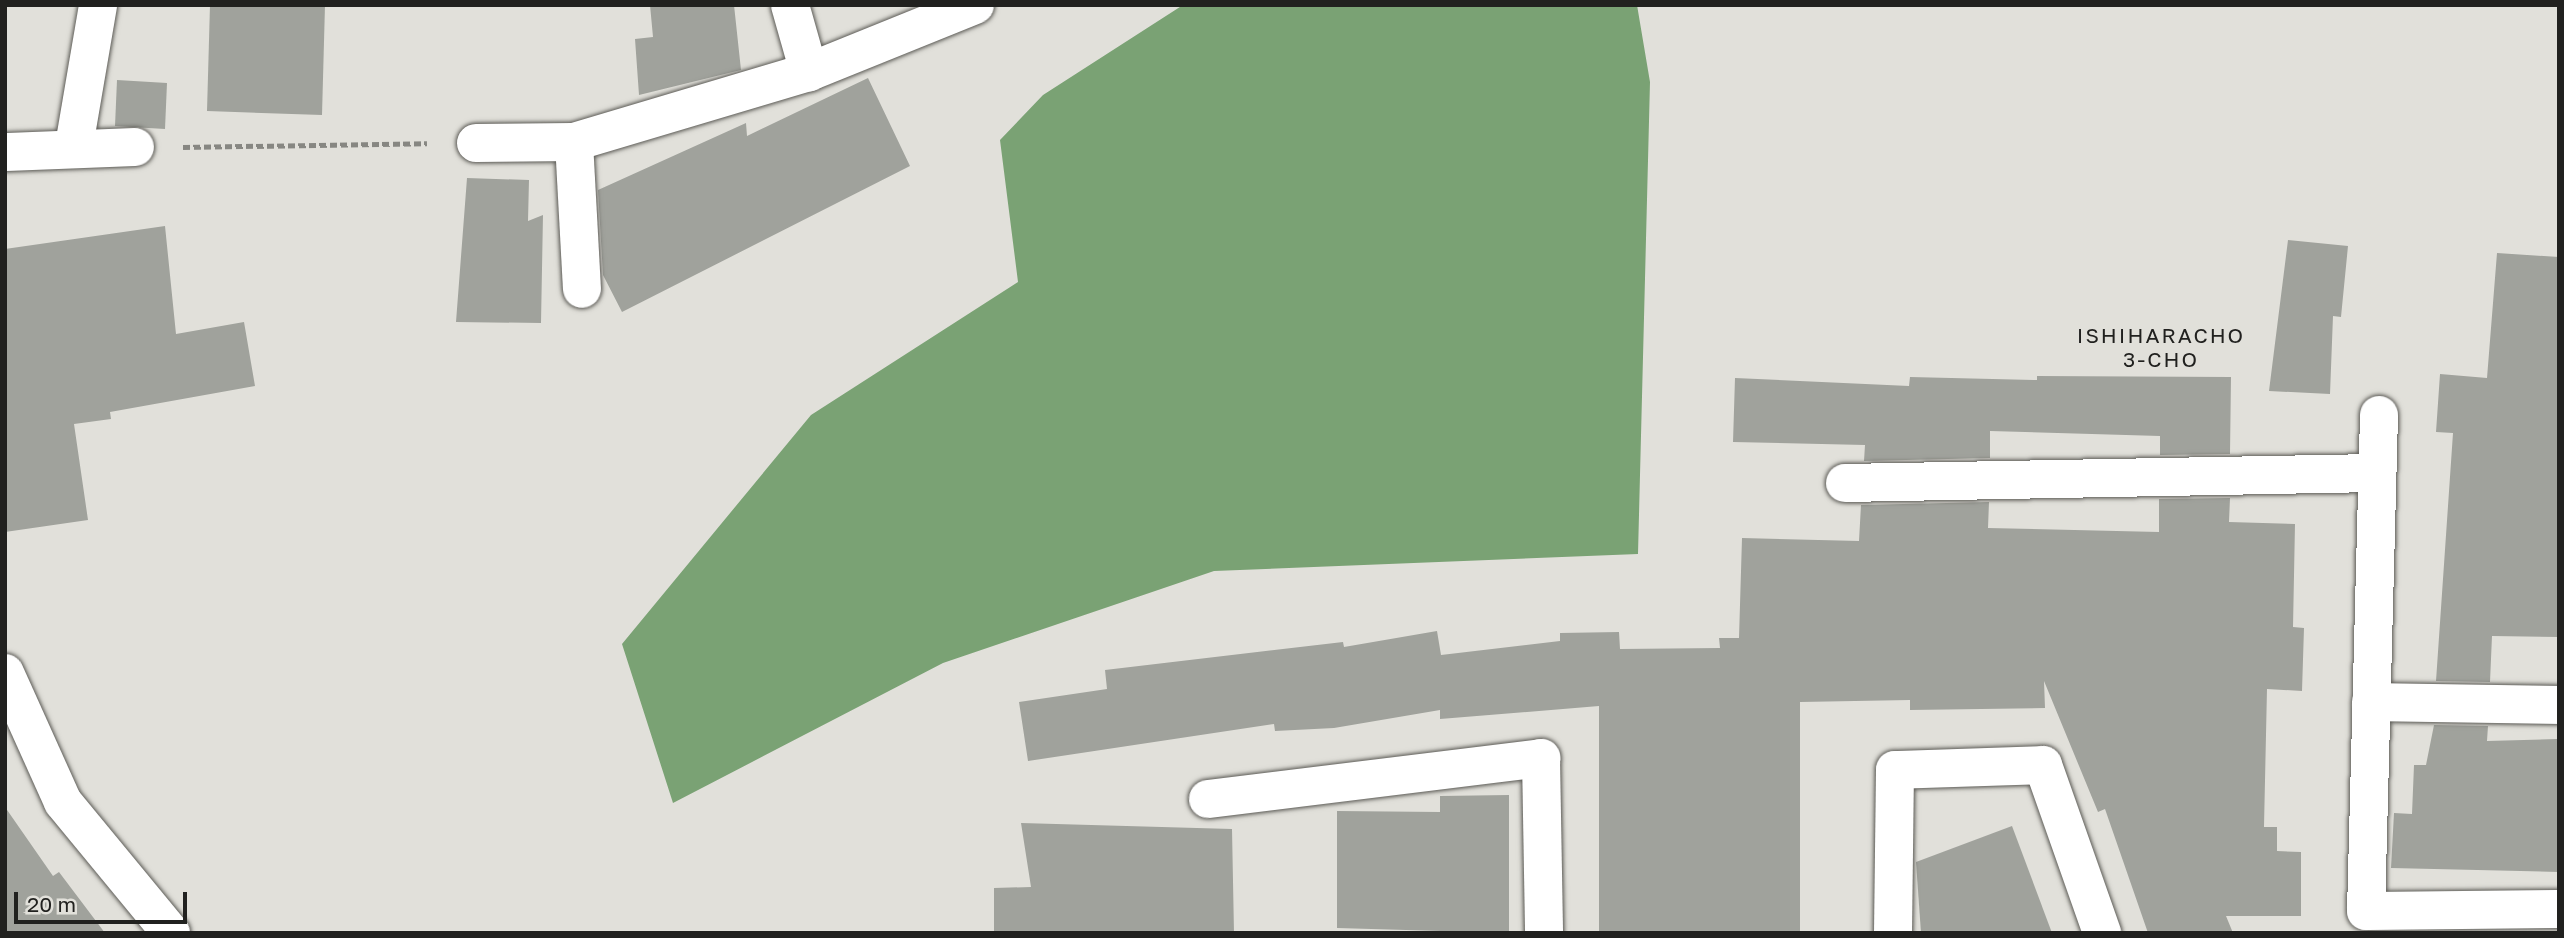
<!DOCTYPE html>
<html>
<head>
<meta charset="utf-8">
<style>
	body { margin:0 }
	#map { position:relative; width:2564px; height:938px; overflow:hidden; background:#e1e0da; font-family:"Golos Text",sans-serif }
	div>[style] { position:absolute }
	.water>* { inset:0; background:#7aa274 }
	.building>* { inset:0; background:#a0a29c }
	.path>* { height:4.5px; margin-top:-2.25px; transform-origin:0; background:repeating-linear-gradient(90deg,#878782 0 7px,transparent 0 10.5px) }
	.roads { filter:drop-shadow(0 0 2px #5c5b56) drop-shadow(0 0 2px #5c5b56) }
	.minor>* { height:38px; margin:-19px; padding:0 19px; transform-origin:19px; border-radius:19px; background:#fff }
	span { translate:-50% -50%; white-space:nowrap; text-align:center; line-height:1.15; -webkit-text-stroke:7px #e1e0da; paint-order:stroke }
	.neighbourhood-label { font-size:21px; color:#21211f; letter-spacing:2px }
	.frame { position:absolute; inset:0; border:7px solid #21211f; pointer-events:none }
	.scale { position:absolute; left:14px; top:892px; width:173px; height:32px; box-sizing:border-box; border:4px solid #21211f; border-top:0; padding-left:9px; font-size:21px; line-height:24px; white-space:nowrap; color:#21211f; -webkit-text-stroke:5px #e1e0da; paint-order:stroke }
</style>
</head>
<body>
<div id="map">
	<div class="water">
		<div style="clip-path:polygon(1183px 5px,1637px 5px,1650px 82px,1638px 554px,1214px 571px,943px 663px,673px 803px,622px 644px,811px 415px,1018px 282px,1000px 140px,1043px 95px)"></div>
	</div>
	<div class="building">
		<div style="clip-path:polygon(210px 5px,325px 5px,322px 115px,207px 111px)"></div>
		<div style="clip-path:polygon(650px 5px,734px 5px,741px 70px,639px 95px,635px 39px,653px 37px)"></div>
		<div style="clip-path:polygon(868px 78px,910px 166px,622px 312px,603px 275px,598px 190px,746px 123px,747px 136px)"></div>
		<div style="clip-path:polygon(117px 80px,167px 83px,165px 129px,115px 126px)"></div>
		<div style="clip-path:polygon(467px 178px,529px 180px,528px 221px,543px 215px,541px 323px,456px 322px)"></div>
		<div style="clip-path:polygon(165px 226px,176px 334px,244px 322px,255px 386px,110px 412px,111px 419px,74px 424px,88px 520px,5px 532px,5px 249px)"></div>
		<div style="clip-path:polygon(2288px 240px,2348px 246px,2341px 317px,2333px 316px,2330px 394px,2269px 391px)"></div>
		<div style="clip-path:polygon(2497px 253px,2559px 257px,2559px 637px,2492px 636px,2490px 682px,2436px 681px,2453px 433px,2436px 432px,2440px 374px,2487px 378px)"></div>
		<div style="clip-path:polygon(2037px 376px,2231px 377px,2230px 454px,2160px 455px,2160px 436px,1990px 431px,1990px 458px,1864px 461px,1865px 445px,1733px 442px,1735px 378px,1909px 386px,1910px 377px,2037px 380px)"></div>
		<div style="clip-path:polygon(2230px 498px,2229px 522px,2295px 524px,2293px 627px,2304px 628px,2302px 691px,2267px 689px,2264px 827px,2277px 827px,2277px 851px,2301px 852px,2301px 916px,2226px 916px,2233px 933px,2148px 933px,2105px 809px,2098px 812px,2044px 681px,2045px 708px,1910px 710px,1910px 700px,1800px 702px,1800px 933px,1599px 933px,1599px 706px,1440px 719px,1440px 710px,1334px 728px,1275px 731px,1274px 724px,1028px 761px,1019px 702px,1107px 689px,1105px 670px,1343px 642px,1344px 647px,1437px 631px,1441px 655px,1560px 641px,1560px 633px,1619px 632px,1620px 649px,1720px 648px,1719px 638px,1739px 638px,1742px 538px,1859px 541px,1861px 505px,1989px 502px,1988px 528px,2159px 532px,2159px 499px)"></div>
		<div style="clip-path:polygon(2434px 725px,2488px 726px,2487px 741px,2557px 739px,2559px 872px,2391px 868px,2394px 813px,2412px 814px,2414px 765px,2426px 765px)"></div>
		<div style="clip-path:polygon(1509px 795px,1509px 933px,1337px 928px,1337px 811px,1440px 812px,1440px 796px)"></div>
		<div style="clip-path:polygon(5px 807px,53px 876px,59px 872px,105px 933px,5px 933px)"></div>
		<div style="clip-path:polygon(1021px 823px,1232px 829px,1234px 933px,994px 933px,994px 888px,1031px 887px)"></div>
		<div style="clip-path:polygon(2012px 826px,2052px 933px,1921px 933px,1916px 862px)"></div>
	</div>
	<div class="path">
		<div style="left:183px;top:147px;width:244px;rotate:-0.9deg"></div>
	</div>
	<div class="roads">
		<div class="minor">
			<div style="left:790px;top:5px;width:70px;rotate:74.2deg"></div>
			<div style="left:574px;top:142px;width:147px;rotate:86.9deg"></div>
			<div style="left:476px;top:143px;width:98px;rotate:-0.6deg"></div>
			<div style="left:574px;top:142px;width:245px;rotate:-16.6deg"></div>
			<div style="left:809px;top:72px;width:179px;rotate:-22deg"></div>
			<div style="left:74px;top:146px;width:143px;rotate:-80.3deg"></div>
			<div style="left:5px;top:152px;width:130px;rotate:-2.2deg"></div>
			<div style="left:2379px;top:415px;width:496px;rotate:91.5deg"></div>
			<div style="left:2366px;top:911px;width:193px;rotate:-0.6deg"></div>
			<div style="left:1845px;top:483px;width:531px;rotate:-1.08deg"></div>
			<div style="left:5px;top:673px;width:141px;rotate:65.8deg"></div>
			<div style="left:63px;top:802px;width:170px;rotate:50.5deg"></div>
			<div style="left:2371px;top:702px;width:188px;rotate:0.9deg"></div>
			<div style="left:1208px;top:799px;width:336px;rotate:-7deg"></div>
			<div style="left:1541px;top:758px;width:175px;rotate:89deg"></div>
			<div style="left:1893px;top:933px;width:163px;rotate:-89.3deg"></div>
			<div style="left:1895px;top:770px;width:148px;rotate:-1.9deg"></div>
			<div style="left:2043px;top:765px;width:178px;rotate:70.6deg"></div>
		</div>
	</div>
	<div class="neighbourhood-label">
		<span style="left:2161px;top:347px">ISHIHARACHO<br>3-CHO</span>
	</div>
	<div class="frame"></div>
	<div class="scale">20 m</div>
</div>
</body>
</html>
